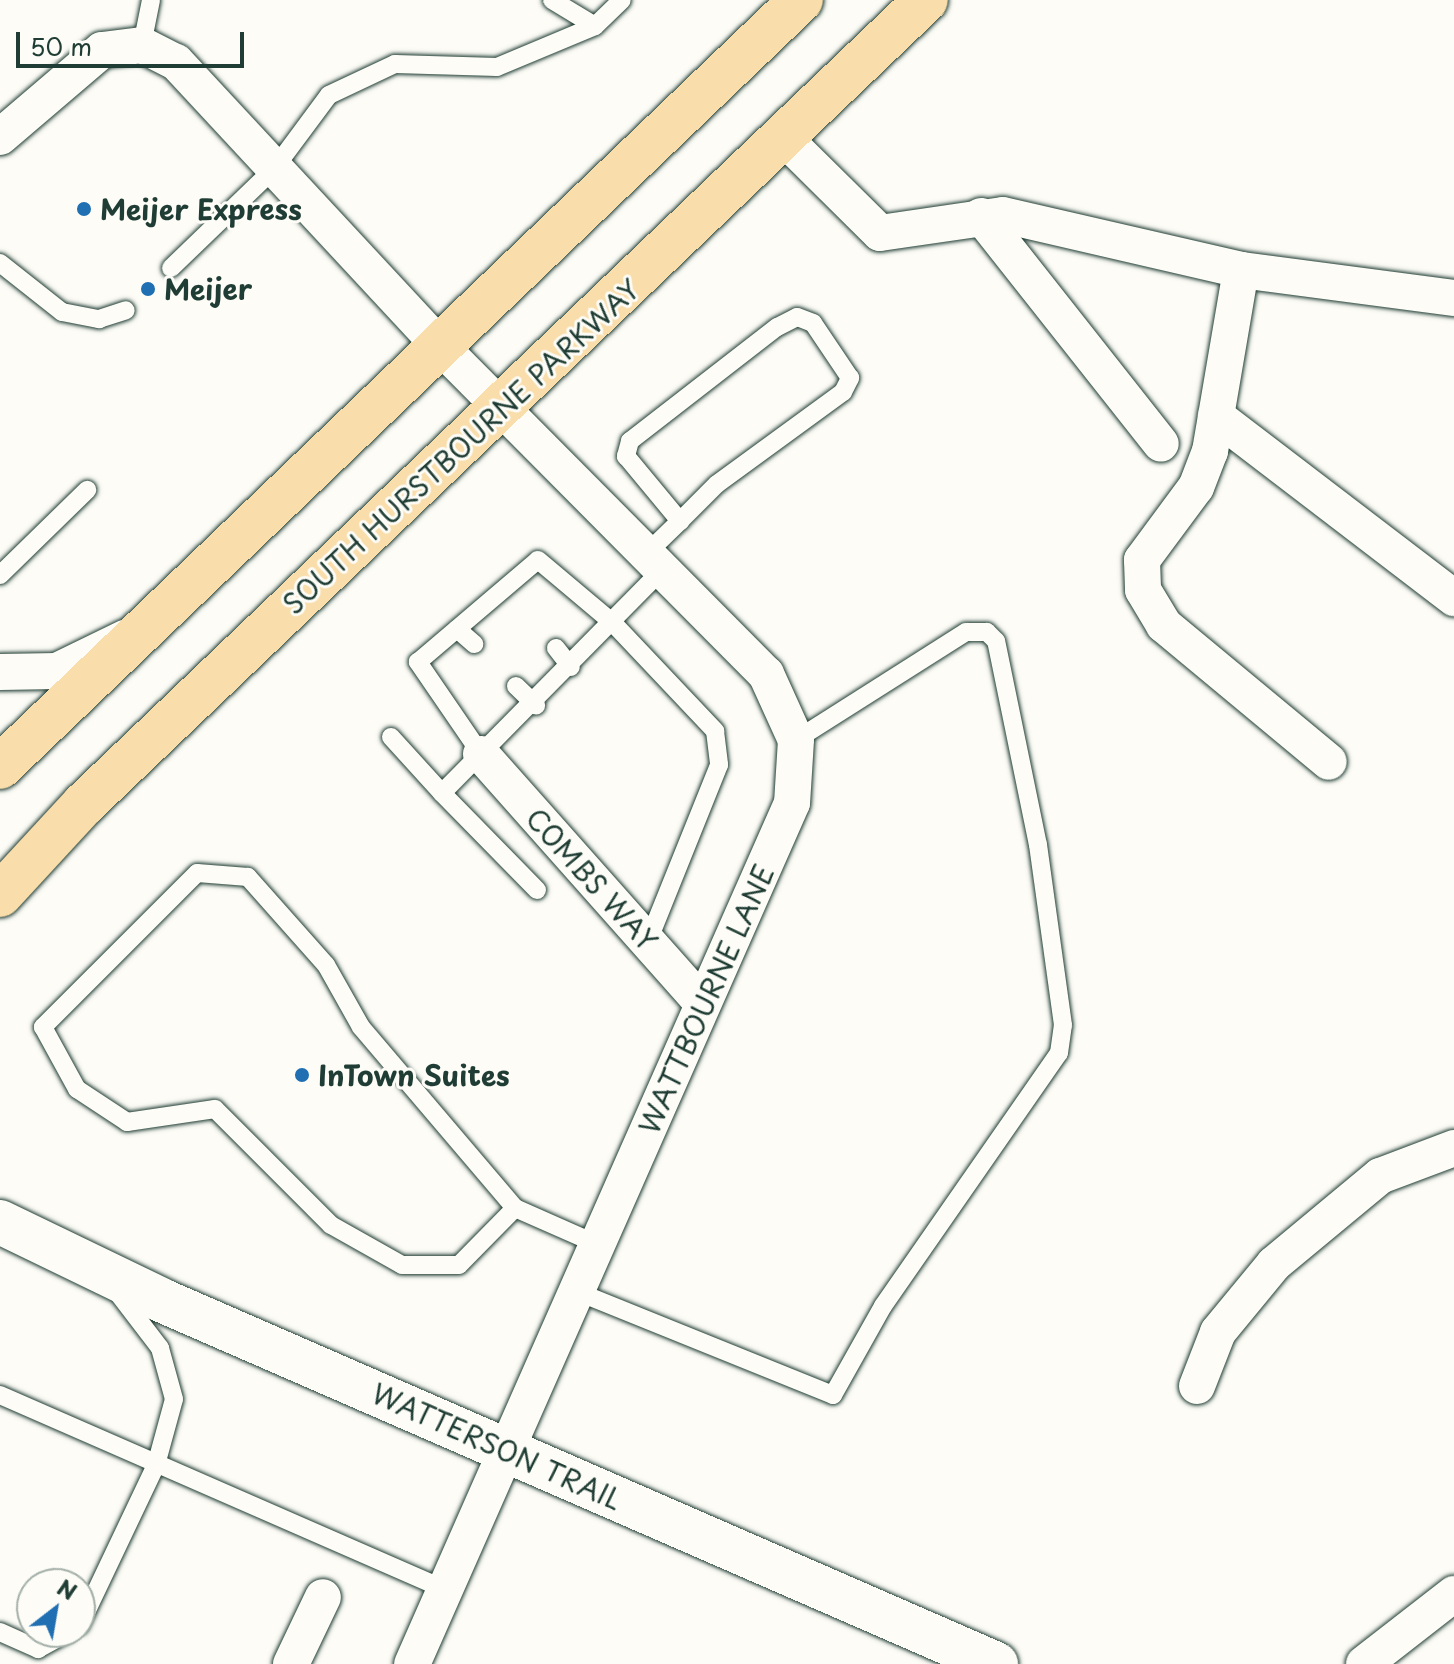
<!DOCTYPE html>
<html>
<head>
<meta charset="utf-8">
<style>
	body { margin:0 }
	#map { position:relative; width:1454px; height:1664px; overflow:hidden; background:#fdfcf7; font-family:"Playpen Sans",sans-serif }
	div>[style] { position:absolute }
	.roads { filter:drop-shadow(0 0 2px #1f3d34) drop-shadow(0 0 2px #1f3d34) }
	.lane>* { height:18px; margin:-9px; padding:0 9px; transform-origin:9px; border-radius:9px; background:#fdfcf7 }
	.street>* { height:36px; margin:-18px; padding:0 18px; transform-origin:18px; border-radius:18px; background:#fdfcf7 }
	.secondary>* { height:44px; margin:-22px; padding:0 22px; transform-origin:22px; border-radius:22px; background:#fdfcf7 }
	.primary>* { height:44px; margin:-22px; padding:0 22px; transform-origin:22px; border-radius:22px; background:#f9ddab }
	.dots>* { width:22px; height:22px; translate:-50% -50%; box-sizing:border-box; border:4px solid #fdfcf7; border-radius:50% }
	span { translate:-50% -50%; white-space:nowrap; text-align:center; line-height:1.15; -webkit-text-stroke:6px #fdfcf7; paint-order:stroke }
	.poi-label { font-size:28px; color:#1f3d34; font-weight:700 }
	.left { translate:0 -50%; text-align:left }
	.street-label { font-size:28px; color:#1f3d34 }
	.north { position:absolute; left:16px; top:1568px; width:80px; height:80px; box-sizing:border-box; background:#fdfcf7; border:2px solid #a4b0a9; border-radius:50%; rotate:31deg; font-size:22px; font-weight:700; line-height:32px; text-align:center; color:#1f3d34 }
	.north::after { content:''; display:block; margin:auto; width:28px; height:36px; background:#1f6fb2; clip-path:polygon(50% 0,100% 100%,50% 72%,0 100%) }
	.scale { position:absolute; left:16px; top:32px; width:228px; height:36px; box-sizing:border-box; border:4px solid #1f3d34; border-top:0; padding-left:10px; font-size:24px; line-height:28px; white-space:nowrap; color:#1f3d34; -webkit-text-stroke:6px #fdfcf7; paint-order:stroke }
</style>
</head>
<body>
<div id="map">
	<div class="roads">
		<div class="lane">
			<div style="left:552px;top:0;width:50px;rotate:31.2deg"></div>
			<div style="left:142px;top:45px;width:46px;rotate:-78.7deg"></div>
			<div style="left:0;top:263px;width:79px;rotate:38.3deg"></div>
			<div style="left:62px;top:312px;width:38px;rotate:11deg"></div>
			<div style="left:99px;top:319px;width:28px;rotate:-18deg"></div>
			<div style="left:171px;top:268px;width:143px;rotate:-43.9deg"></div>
			<div style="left:274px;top:169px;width:92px;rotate:-53.4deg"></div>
			<div style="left:329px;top:95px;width:73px;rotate:-25.2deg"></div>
			<div style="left:395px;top:64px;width:102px;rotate:1.7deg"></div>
			<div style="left:497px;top:67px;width:106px;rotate:-22.7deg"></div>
			<div style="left:595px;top:26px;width:37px;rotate:-44deg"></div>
			<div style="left:646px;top:554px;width:47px;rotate:-44.1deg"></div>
			<div style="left:680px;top:521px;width:52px;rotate:-45deg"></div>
			<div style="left:717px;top:484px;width:156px;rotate:-36.1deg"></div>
			<div style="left:843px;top:392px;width:16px;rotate:-63deg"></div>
			<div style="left:850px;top:378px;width:66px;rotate:-123.9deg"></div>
			<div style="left:813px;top:323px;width:17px;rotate:-159deg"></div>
			<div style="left:797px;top:317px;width:22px;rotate:153deg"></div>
			<div style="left:777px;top:327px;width:186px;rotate:142.2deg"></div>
			<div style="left:630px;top:441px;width:16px;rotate:105deg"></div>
			<div style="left:626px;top:456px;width:85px;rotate:50.3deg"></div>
			<div style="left:0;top:575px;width:122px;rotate:-44.3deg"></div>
			<div style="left:457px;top:629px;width:23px;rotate:41deg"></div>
			<div style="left:556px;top:648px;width:24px;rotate:52deg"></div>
			<div style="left:516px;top:686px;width:28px;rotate:44deg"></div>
			<div style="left:391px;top:737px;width:76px;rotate:47.7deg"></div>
			<div style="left:481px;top:754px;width:112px;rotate:-124.4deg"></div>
			<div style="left:418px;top:662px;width:157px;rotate:-40.4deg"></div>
			<div style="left:538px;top:560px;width:98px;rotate:40deg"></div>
			<div style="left:613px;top:623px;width:149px;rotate:46.6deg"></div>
			<div style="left:715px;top:731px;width:34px;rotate:83deg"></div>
			<div style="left:719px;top:765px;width:191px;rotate:111.9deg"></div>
			<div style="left:537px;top:890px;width:136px;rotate:-134.4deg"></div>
			<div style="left:442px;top:793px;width:313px;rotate:-45.4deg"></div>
			<div style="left:515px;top:1208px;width:238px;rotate:-130.4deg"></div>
			<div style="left:361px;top:1027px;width:71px;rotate:-119.4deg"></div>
			<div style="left:326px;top:965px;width:118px;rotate:-131.6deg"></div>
			<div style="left:248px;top:877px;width:51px;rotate:-175.5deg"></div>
			<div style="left:197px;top:873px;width:218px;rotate:135deg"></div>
			<div style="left:43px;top:1027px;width:71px;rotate:61.3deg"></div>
			<div style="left:77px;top:1089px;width:60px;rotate:33.4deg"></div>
			<div style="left:127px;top:1122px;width:89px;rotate:-8.4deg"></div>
			<div style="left:215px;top:1109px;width:164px;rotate:45deg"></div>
			<div style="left:331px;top:1225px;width:81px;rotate:29.4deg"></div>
			<div style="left:402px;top:1265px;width:57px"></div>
			<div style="left:459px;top:1265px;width:80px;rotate:-45.5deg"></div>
			<div style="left:515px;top:1208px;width:92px;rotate:23.8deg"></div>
			<div style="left:578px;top:1292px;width:275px;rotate:22deg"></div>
			<div style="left:833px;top:1395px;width:102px;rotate:-60.7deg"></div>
			<div style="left:883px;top:1306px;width:308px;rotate:-55.2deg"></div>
			<div style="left:1059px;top:1053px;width:28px;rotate:-82deg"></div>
			<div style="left:1063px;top:1025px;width:182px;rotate:-97.9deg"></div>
			<div style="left:1038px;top:845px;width:208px;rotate:-101.6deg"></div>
			<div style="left:996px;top:641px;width:13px;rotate:-135deg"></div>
			<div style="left:987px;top:632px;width:21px;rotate:180deg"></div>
			<div style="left:966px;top:632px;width:201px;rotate:147.6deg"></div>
			<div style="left:0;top:1395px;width:487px;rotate:23.6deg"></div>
			<div style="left:80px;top:1625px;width:177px;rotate:-64.6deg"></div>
			<div style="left:156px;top:1465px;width:68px;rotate:-74.7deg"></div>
			<div style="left:174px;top:1399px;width:53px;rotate:-105.4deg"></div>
			<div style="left:160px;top:1348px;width:69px;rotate:-127.4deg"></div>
			<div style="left:0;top:1632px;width:42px;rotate:24.1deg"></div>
			<div style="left:38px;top:1649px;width:35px;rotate:-29deg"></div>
		</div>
		<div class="street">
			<div style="left:0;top:137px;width:134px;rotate:-40.5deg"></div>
			<div style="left:102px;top:50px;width:40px;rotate:-7.1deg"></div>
			<div style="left:142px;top:45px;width:38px;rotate:27deg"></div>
			<div style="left:176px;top:62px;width:386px;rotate:47.1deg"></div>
			<div style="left:439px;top:345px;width:464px;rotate:45.2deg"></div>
			<div style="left:766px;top:674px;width:72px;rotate:65.6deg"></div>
			<div style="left:796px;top:740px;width:63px;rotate:93.6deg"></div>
			<div style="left:792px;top:803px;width:941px;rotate:113.81deg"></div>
			<div style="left:786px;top:140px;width:132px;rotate:44.7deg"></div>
			<div style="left:880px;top:233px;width:124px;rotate:-8.3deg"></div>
			<div style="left:1003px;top:215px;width:244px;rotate:13deg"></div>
			<div style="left:1241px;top:270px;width:215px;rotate:7.5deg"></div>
			<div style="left:981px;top:216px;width:290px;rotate:51.7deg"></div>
			<div style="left:1241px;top:270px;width:184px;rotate:99.7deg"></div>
			<div style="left:1210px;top:451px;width:39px;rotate:111deg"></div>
			<div style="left:1196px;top:487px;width:91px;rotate:126.5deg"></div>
			<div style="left:1142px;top:560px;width:30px;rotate:88deg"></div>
			<div style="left:1143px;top:590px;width:41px;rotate:59deg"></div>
			<div style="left:1164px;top:625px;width:214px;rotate:39.7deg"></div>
			<div style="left:1216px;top:416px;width:300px;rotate:37.4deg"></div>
			<div style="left:0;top:672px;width:57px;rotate:-1deg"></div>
			<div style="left:57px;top:671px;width:76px;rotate:-25.9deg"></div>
			<div style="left:481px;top:754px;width:334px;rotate:48.4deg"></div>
			<div style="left:1197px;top:1386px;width:58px;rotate:-68.7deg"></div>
			<div style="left:1218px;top:1332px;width:88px;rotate:-50.5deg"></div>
			<div style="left:1274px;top:1264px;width:138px;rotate:-39.7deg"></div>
			<div style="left:1380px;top:1176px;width:79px;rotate:-20.7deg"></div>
			<div style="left:291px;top:1664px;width:74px;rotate:-64.5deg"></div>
			<div style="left:1364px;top:1664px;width:114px;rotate:-37.9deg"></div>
		</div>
		<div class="secondary">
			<div style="left:0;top:1222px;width:179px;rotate:25.8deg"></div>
			<div style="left:161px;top:1300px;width:911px;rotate:23.55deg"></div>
		</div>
		<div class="primary">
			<div style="left:0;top:767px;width:1109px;rotate:-43.76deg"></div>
			<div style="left:0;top:895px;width:124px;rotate:-47.3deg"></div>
			<div style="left:84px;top:804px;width:1164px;rotate:-43.68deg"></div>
		</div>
	</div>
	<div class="dots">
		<div style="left:84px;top:209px;background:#1f6fb2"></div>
		<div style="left:148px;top:289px;background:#1f6fb2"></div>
		<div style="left:302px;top:1075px;background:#1f6fb2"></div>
	</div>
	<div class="poi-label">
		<span class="left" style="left:100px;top:209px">Meijer Express</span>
		<span class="left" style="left:164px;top:289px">Meijer</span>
		<span class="left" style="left:318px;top:1075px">InTown Suites</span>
	</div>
	<div class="street-label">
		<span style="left:461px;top:446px;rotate:-43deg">SOUTH HURSTBOURNE PARKWAY</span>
		<span style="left:592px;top:879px;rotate:48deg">COMBS WAY</span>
		<span style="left:706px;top:999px;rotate:-66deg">WATTBOURNE LANE</span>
		<span style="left:497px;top:1446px;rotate:24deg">WATTERSON TRAIL</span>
	</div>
	<div class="north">N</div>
	<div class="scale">50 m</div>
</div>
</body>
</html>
